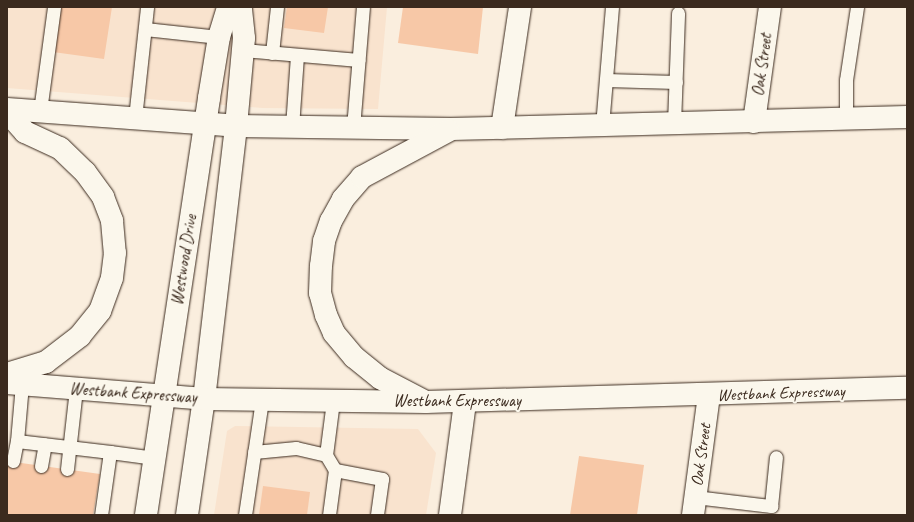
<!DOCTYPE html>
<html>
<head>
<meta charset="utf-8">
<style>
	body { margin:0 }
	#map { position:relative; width:914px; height:522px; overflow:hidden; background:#faeede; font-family:Caveat,sans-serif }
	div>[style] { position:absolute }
	.built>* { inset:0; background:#f9e3ce }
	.building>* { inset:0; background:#f7c8a7 }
	.roads { filter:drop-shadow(0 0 1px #3b2a1e) drop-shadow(0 0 1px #3b2a1e) }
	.lane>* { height:13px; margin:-6.5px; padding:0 6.5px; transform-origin:6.5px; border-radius:6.5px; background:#fbf7ec }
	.street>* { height:22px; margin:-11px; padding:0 11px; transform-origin:11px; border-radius:11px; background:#fbf7ec }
	.secondary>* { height:22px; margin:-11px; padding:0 11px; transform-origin:11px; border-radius:11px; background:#fbf7ec }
	.highway>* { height:22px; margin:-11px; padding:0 11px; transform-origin:11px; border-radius:11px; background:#fbf7ec }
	span { translate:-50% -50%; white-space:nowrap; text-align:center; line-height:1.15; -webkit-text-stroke:4px #fbf7ec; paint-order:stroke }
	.street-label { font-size:17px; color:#3b2a1e }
	.frame { position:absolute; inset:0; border:8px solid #3b2a1e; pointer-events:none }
</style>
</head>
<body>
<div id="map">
	<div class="built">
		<div style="clip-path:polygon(7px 7px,387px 7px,378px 109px,262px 108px,7px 88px)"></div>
		<div style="clip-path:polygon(235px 426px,418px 429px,436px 453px,426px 515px,214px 515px,227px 431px)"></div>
	</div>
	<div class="building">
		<div style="clip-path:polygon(60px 7px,112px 7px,104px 59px,53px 52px)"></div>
		<div style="clip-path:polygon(287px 7px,328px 7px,324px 33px,284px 28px)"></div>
		<div style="clip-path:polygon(403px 7px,483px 7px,478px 54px,398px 43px)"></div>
		<div style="clip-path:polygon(579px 456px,644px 465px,637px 515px,570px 515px)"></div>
		<div style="clip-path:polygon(7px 461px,100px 474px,93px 515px,7px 515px)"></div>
		<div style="clip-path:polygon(263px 486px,310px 492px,307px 515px,259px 515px)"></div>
	</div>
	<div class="roads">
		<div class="lane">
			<div style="left:145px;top:29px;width:74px;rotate:6.2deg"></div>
			<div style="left:243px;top:50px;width:116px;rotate:4.9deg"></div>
			<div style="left:272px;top:53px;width:46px;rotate:-83.8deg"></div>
			<div style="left:606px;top:80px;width:70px;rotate:1.6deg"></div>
			<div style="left:40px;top:111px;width:105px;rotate:-82.3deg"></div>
			<div style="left:135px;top:118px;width:112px;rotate:-83.8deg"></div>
			<div style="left:846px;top:119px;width:39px;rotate:-90deg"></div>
			<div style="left:846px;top:80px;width:74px;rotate:-81.4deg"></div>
			<div style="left:674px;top:124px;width:111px;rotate:-87.9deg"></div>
			<div style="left:602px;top:126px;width:119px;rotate:-85.2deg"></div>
			<div style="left:292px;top:127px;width:72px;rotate:-86deg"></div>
			<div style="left:353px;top:128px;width:121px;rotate:-85.3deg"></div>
			<div style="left:22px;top:384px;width:57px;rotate:95deg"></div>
			<div style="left:17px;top:441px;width:94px;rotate:6.7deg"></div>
			<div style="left:110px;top:452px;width:64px;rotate:98.1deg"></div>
			<div style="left:333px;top:401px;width:54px;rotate:97.4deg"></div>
			<div style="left:326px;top:455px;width:17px;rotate:59deg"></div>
			<div style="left:335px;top:470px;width:48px;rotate:10.8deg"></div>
			<div style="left:382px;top:479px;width:36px;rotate:98deg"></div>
			<div style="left:110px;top:452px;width:45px;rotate:7.6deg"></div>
			<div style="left:254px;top:452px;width:42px;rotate:-5.4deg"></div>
			<div style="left:296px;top:448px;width:31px;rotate:13deg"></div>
			<div style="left:13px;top:461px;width:20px;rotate:-79deg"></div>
			<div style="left:41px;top:466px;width:22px;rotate:-80deg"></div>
			<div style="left:67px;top:469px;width:81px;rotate:-83.6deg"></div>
			<div style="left:695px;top:497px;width:77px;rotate:6.8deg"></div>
			<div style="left:771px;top:506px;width:49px;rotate:-84.2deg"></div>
			<div style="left:245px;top:515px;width:116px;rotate:-81.6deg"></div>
			<div style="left:329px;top:515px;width:45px;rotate:-82.4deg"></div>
		</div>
		<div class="street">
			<div style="left:754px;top:122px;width:116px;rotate:-82.1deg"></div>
			<div style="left:502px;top:128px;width:122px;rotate:-81.5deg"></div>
			<div style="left:450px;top:515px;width:114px;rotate:-82.4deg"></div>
			<div style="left:693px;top:515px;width:121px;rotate:-82.4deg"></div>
		</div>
		<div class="secondary">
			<div style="left:146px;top:515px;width:422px;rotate:-81.4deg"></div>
			<div style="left:209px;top:98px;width:62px;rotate:-80.7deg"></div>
			<div style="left:219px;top:37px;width:31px;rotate:-73deg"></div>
			<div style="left:187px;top:515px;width:117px;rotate:-81.7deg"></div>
			<div style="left:204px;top:399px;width:275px;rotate:-83.3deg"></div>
			<div style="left:236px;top:126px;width:88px;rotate:-84.8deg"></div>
			<div style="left:244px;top:38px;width:31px;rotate:-96deg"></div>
		</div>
		<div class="highway">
			<div style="left:7px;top:109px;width:230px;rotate:4.2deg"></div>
			<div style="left:236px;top:126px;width:215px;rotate:0.8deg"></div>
			<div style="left:451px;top:129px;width:456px;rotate:-1.5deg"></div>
			<div style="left:7px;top:112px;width:27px;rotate:48deg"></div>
			<div style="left:25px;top:132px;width:38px;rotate:25deg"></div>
			<div style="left:60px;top:148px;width:35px;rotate:44deg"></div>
			<div style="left:85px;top:172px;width:31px;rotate:54deg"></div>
			<div style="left:103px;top:197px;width:26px;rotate:69deg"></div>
			<div style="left:112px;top:221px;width:32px;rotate:85deg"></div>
			<div style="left:115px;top:253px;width:25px;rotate:97deg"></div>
			<div style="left:112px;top:278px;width:35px;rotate:110deg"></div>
			<div style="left:100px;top:311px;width:32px;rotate:129deg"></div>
			<div style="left:80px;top:336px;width:43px;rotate:142.6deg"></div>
			<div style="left:46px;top:362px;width:41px;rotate:162.9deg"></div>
			<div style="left:7px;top:383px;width:198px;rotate:4.6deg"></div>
			<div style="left:204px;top:399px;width:222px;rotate:0.8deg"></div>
			<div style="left:426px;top:402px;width:481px;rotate:-1.7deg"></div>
			<div style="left:422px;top:400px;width:47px;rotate:-152.4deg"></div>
			<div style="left:380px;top:378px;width:33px;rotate:-141deg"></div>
			<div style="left:354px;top:357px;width:31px;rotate:-130deg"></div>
			<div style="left:334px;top:333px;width:20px;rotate:-114deg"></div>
			<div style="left:326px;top:315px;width:23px;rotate:-105deg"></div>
			<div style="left:320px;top:293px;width:27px;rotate:-88deg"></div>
			<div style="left:321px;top:266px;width:25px;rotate:-83deg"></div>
			<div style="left:324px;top:241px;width:21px;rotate:-71deg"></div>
			<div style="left:331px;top:221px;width:25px;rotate:-61deg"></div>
			<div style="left:343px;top:199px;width:29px;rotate:-49deg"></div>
			<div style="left:362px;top:177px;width:98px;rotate:-28.1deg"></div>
		</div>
	</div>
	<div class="street-label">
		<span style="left:762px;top:65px;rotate:-82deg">Oak Street</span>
		<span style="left:184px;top:260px;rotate:-81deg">Westwood Drive</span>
		<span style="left:133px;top:393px;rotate:4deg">Westbank Expressway</span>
		<span style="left:781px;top:393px;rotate:-2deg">Westbank Expressway</span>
		<span style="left:457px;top:401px">Westbank Expressway</span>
		<span style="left:701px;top:455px;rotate:-82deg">Oak Street</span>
	</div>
	<div class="frame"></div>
</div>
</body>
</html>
